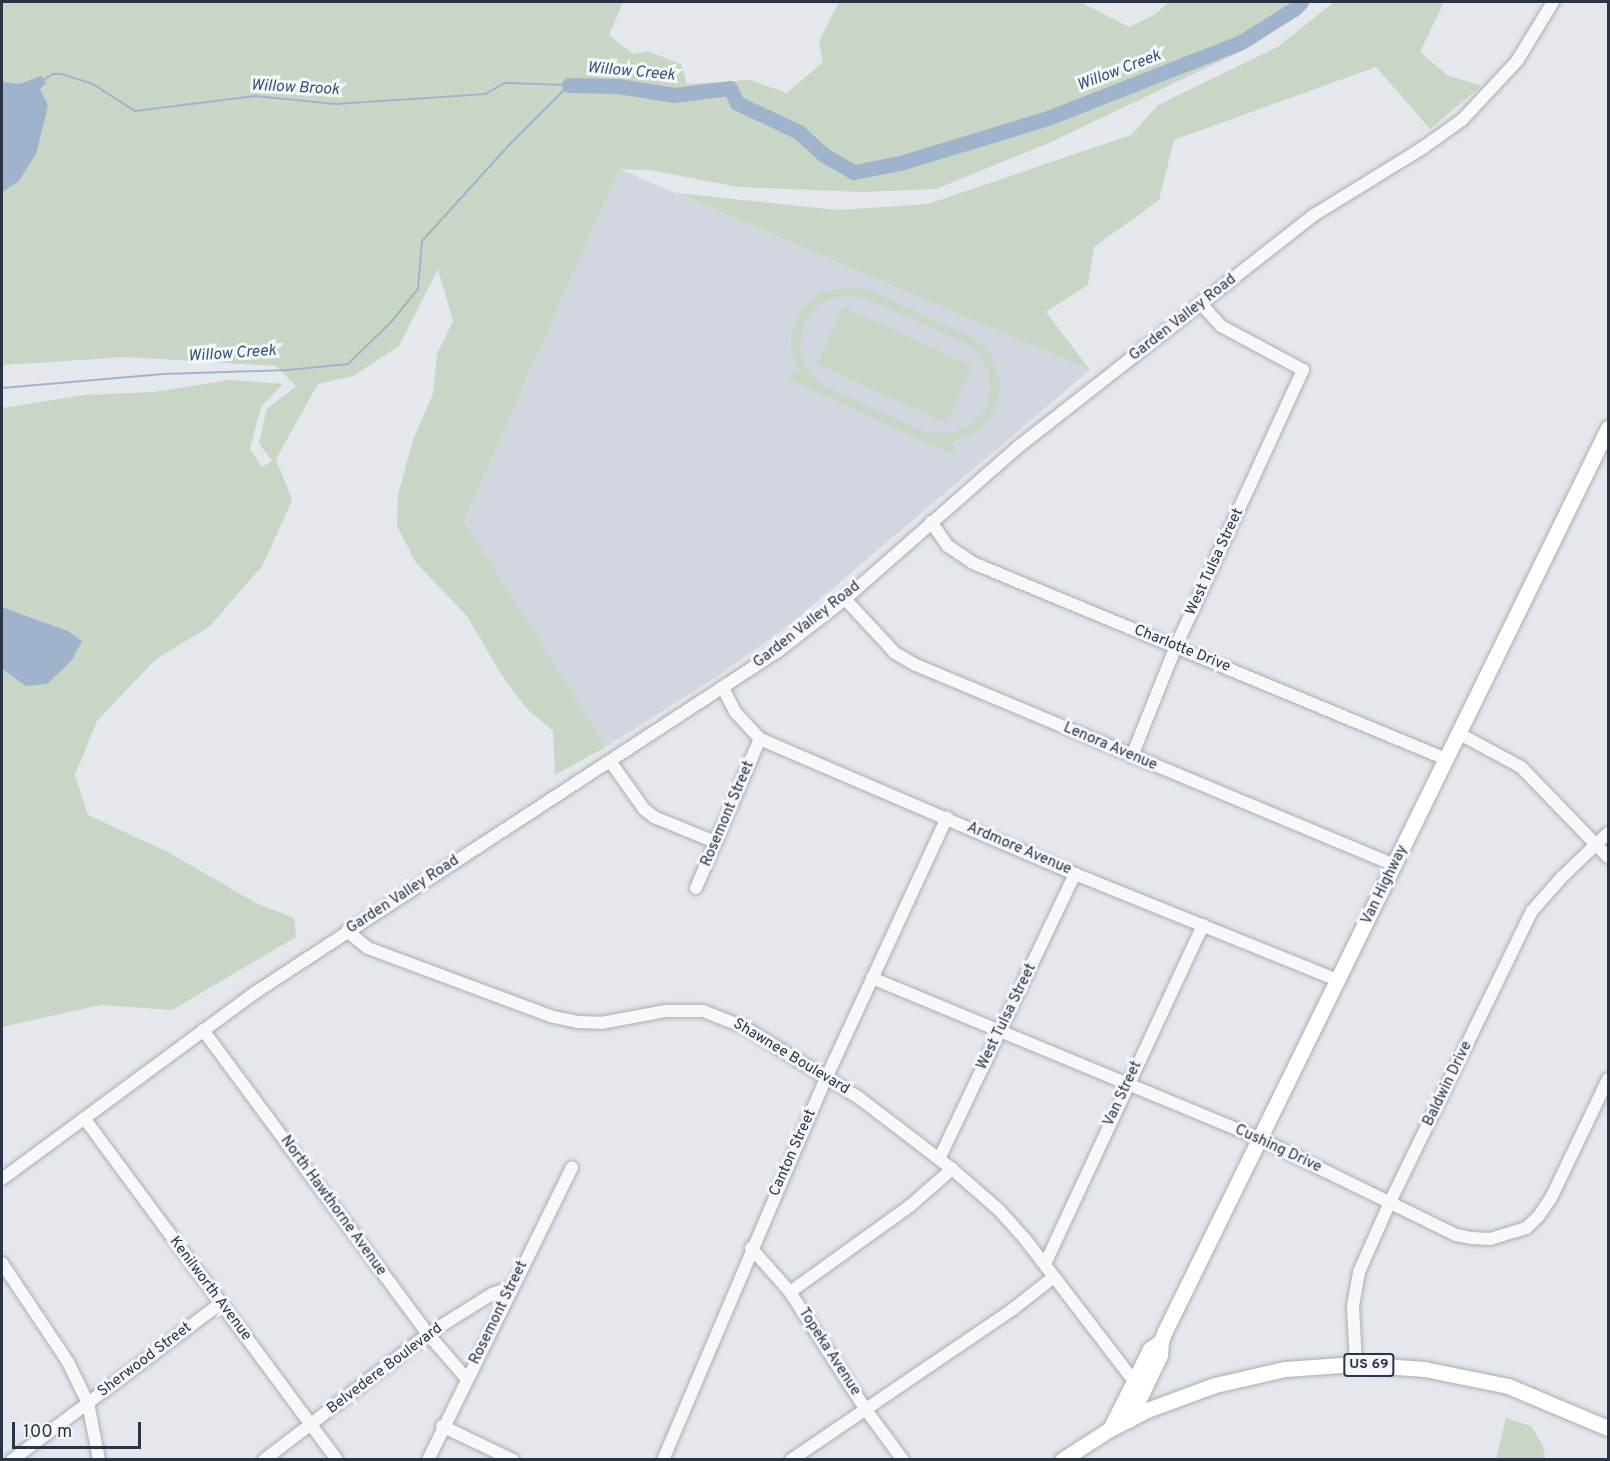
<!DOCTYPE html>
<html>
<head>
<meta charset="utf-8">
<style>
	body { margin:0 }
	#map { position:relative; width:1610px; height:1461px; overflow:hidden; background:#e4e7ec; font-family:Overpass,sans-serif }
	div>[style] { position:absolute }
	.built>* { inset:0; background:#d2d6de }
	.green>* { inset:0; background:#c9d6c5 }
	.water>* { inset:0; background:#9fb4cc }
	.stream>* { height:2px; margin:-1px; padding:0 1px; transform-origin:1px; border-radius:1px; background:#9fb4cc }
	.river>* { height:15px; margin:-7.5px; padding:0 7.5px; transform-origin:7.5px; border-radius:7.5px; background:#9fb4cc }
	.roads { filter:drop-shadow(0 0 2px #a9aeb7) drop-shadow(0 0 2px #a9aeb7) }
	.minor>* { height:12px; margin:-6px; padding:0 6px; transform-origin:6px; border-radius:6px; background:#f7f8fa }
	.major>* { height:15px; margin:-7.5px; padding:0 7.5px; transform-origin:7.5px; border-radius:7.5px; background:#fff }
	span { translate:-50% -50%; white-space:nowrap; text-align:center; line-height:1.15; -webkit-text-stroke:6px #f4f6f9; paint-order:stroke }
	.shield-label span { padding:2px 4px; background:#f4f6f9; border:2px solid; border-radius:4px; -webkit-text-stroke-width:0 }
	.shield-label { font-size:14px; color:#2b3445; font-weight:700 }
	.street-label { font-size:15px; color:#2b3445 }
	.water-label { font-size:16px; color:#34527a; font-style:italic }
	.frame { position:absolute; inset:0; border:3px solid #2b3445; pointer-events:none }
	.scale { position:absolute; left:12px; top:1422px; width:129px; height:27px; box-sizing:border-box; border:3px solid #2b3445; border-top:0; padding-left:8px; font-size:18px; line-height:21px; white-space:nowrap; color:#2b3445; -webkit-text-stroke:4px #f4f6f9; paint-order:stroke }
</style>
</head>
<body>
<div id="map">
	<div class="built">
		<div style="clip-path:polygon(619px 169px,1090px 370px,787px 627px,719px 675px,606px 747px,464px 523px)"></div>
	</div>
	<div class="green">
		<div style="clip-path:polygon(2px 2px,623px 2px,609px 35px,633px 54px,647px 51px,681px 64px,687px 84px,750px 80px,787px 93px,823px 62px,819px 42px,839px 2px,1080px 2px,1129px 27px,1154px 15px,1169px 2px,1312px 2px,1254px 45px,1049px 143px,936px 189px,861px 192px,738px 187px,650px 170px,619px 169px,464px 522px,606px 747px,555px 775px,553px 731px,526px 708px,501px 674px,467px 616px,416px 563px,397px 526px,398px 494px,414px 437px,433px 394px,437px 354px,453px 321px,438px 269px,399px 346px,353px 376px,318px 384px,276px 459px,292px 500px,263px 565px,210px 626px,155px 660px,97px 721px,75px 775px,88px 815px,168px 852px,256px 903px,294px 918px,296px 937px,172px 1010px,100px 1005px,2px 1027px,2px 669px,26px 686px,82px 641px,68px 631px,2px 607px,2px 408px,85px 395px,153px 392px,230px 380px,283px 384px,261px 407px,250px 449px,262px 467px,272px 461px,259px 443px,267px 409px,296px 386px,276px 366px,127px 357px,2px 365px)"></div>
		<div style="clip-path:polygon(1334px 2px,1444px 2px,1420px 52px,1447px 75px,1481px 86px,1430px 129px,1376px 67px,1174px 140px,1159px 200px,1094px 247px,1088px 285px,1046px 312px,1090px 370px,676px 193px,838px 210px,928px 204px,1131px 135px,1158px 105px,1279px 46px)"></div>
		<div style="clip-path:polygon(evenodd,850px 287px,871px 291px,965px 334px,983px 345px,992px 358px,1000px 383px,995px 410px,978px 431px,950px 443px,956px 447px,953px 455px,789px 379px,793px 371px,799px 373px,792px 355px,791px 337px,799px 313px,809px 301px,822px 292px,850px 287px,849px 295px,868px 299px,966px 343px,980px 355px,989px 372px,990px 393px,985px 409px,974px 423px,953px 433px,927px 433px,827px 387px,815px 379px,806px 367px,800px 351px,803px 326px,810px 313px,821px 303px,832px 298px,849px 295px)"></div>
		<div style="clip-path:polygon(843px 307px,972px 366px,946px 423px,817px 364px)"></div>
		<div style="clip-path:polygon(1506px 1418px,1531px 1426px,1543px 1446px,1545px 1459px,1496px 1459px)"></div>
	</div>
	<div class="water">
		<div style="clip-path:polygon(41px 76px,46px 83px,40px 89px,48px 106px,36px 154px,18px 182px,2px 192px,2px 82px,19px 84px)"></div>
		<div style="clip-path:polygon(2px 607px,68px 631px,82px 641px,72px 660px,47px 684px,26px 686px,2px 669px)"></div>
	</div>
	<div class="stream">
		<div style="left:43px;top:80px;width:12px;rotate:-31deg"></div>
		<div style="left:53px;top:74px;width:8px"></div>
		<div style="left:61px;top:74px;width:31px;rotate:17deg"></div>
		<div style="left:91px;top:83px;width:52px;rotate:32.5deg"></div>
		<div style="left:135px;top:111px;width:121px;rotate:-7.1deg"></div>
		<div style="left:255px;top:96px;width:81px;rotate:5.6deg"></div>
		<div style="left:336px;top:104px;width:149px;rotate:-3.8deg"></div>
		<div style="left:485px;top:94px;width:23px;rotate:-29deg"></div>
		<div style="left:505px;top:83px;width:63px;rotate:1.8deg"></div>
		<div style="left:2px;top:388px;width:162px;rotate:-5deg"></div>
		<div style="left:163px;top:374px;width:125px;rotate:-1.8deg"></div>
		<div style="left:288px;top:370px;width:60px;rotate:-5.7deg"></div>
		<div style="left:348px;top:364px;width:62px;rotate:-44.3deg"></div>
		<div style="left:392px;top:321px;width:41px;rotate:-50.9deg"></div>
		<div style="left:418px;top:289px;width:48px;rotate:-85.2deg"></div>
		<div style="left:422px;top:241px;width:131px;rotate:-47.8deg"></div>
		<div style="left:510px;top:144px;width:83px;rotate:-45deg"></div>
	</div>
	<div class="river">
		<div style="left:569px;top:85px;width:49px;rotate:1.2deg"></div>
		<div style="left:618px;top:86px;width:57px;rotate:9.1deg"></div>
		<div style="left:674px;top:95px;width:56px;rotate:-7.1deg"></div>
		<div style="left:730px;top:88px;width:17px;rotate:65deg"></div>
		<div style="left:737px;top:103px;width:68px;rotate:25.1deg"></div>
		<div style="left:799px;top:132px;width:34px;rotate:43deg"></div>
		<div style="left:824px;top:155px;width:34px;rotate:30deg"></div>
		<div style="left:854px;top:172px;width:47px;rotate:-11.1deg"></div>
		<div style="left:900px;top:163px;width:152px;rotate:-16.9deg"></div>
		<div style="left:1045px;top:119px;width:211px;rotate:-21.4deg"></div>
		<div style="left:1241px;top:42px;width:62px;rotate:-31.9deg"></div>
		<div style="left:1294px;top:9px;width:10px;rotate:-45deg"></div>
	</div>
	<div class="roads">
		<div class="minor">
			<div style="left:931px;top:522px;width:29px;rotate:55deg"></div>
			<div style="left:948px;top:546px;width:30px;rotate:34deg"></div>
			<div style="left:973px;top:563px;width:512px;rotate:22.51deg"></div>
			<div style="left:845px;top:599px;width:74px;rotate:47.2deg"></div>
			<div style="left:895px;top:653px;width:24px;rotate:30deg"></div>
			<div style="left:916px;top:665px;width:518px;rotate:22.7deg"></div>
			<div style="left:723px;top:688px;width:28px;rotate:63deg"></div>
			<div style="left:736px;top:713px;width:35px;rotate:47deg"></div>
			<div style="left:760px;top:739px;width:343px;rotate:23.2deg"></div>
			<div style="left:1075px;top:874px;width:284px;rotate:22deg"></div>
			<div style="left:1458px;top:733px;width:72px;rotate:28.4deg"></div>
			<div style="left:1521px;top:767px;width:125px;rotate:46deg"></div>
			<div style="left:1132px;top:756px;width:118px;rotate:-68.2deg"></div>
			<div style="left:1176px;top:646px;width:304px;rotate:-65.3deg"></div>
			<div style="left:1303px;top:370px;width:93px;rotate:-151.8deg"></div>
			<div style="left:1221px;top:326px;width:30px;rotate:-132deg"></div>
			<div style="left:610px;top:761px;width:59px;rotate:54.7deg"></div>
			<div style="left:644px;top:809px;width:13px;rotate:39deg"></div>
			<div style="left:654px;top:817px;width:66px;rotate:22.3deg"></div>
			<div style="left:696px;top:888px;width:162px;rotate:-66.8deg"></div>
			<div style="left:347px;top:931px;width:27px;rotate:39deg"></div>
			<div style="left:368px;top:948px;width:198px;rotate:20.4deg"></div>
			<div style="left:554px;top:1017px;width:24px;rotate:12deg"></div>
			<div style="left:577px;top:1022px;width:24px;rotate:2deg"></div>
			<div style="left:601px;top:1023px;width:66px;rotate:-10.5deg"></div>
			<div style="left:666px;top:1011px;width:37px"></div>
			<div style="left:703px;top:1011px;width:44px;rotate:21.3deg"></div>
			<div style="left:744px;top:1027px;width:134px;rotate:31.6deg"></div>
			<div style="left:858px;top:1097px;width:118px;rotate:37.5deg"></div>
			<div style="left:952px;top:1169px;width:62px;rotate:41.1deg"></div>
			<div style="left:999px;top:1210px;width:39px;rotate:48deg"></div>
			<div style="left:1025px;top:1239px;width:179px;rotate:52.5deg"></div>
			<div style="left:872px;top:978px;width:420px;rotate:22.5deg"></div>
			<div style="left:1260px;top:1139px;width:218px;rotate:26.1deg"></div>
			<div style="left:1456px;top:1235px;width:15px;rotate:11deg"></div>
			<div style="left:1471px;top:1238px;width:19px;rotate:3deg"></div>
			<div style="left:1490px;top:1239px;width:38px;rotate:-17deg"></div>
			<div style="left:1526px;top:1228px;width:16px;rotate:-43deg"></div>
			<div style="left:1538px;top:1217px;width:23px;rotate:-56deg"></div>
			<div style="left:1551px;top:1198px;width:132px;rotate:-64.4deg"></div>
			<div style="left:203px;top:1030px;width:378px;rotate:53.5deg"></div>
			<div style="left:428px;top:1334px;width:60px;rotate:49.1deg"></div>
			<div style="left:84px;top:1118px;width:425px;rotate:53.5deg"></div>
			<div style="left:939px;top:1159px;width:316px;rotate:-64.5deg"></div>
			<div style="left:2px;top:1179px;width:315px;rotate:-36.4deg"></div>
			<div style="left:256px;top:992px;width:624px;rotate:-33.15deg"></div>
			<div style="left:778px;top:651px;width:85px;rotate:-37.8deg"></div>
			<div style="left:845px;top:599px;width:230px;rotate:-41.3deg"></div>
			<div style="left:1018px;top:447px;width:376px;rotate:-38.1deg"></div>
			<div style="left:1314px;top:215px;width:126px;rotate:-31.7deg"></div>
			<div style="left:1421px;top:149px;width:50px;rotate:-35.3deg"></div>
			<div style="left:1462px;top:120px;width:81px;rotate:-47deg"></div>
			<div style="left:1517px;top:61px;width:69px;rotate:-58.6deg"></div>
			<div style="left:751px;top:1248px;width:59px;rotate:48.4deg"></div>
			<div style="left:790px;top:1292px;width:140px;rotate:57.2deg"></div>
			<div style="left:866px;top:1410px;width:62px;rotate:53.5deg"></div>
			<div style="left:2px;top:1263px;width:119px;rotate:56.3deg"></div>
			<div style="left:68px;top:1362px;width:46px;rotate:64deg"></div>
			<div style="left:88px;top:1403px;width:58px;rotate:79.1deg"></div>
			<div style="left:1045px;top:1264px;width:374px;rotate:-65deg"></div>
			<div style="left:790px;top:1292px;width:149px;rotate:-35.7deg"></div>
			<div style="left:911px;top:1205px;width:55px;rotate:-41.3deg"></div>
			<div style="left:1356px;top:1364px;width:58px;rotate:-93deg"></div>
			<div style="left:1353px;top:1306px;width:35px;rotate:-80deg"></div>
			<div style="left:1359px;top:1272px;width:77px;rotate:-66.1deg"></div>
			<div style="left:1390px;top:1202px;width:324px;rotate:-64deg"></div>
			<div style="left:1532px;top:911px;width:45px;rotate:-48.6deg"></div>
			<div style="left:1562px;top:877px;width:64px;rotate:-43.7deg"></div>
			<div style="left:442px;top:1426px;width:79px;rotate:25.6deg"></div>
			<div style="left:12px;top:1460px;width:261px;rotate:-36.9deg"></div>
			<div style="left:264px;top:1460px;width:207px;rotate:-37.5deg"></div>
			<div style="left:428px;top:1334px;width:75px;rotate:-32deg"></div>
			<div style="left:492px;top:1294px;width:21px;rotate:-19deg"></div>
			<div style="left:428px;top:1460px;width:326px;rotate:-63.8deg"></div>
			<div style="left:663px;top:1460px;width:418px;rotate:-66.9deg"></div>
			<div style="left:827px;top:1076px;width:285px;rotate:-65.1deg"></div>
			<div style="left:791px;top:1460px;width:268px;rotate:-34.2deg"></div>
			<div style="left:1013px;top:1309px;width:52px;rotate:-38deg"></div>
		</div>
		<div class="major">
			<div style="left:1129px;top:1420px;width:72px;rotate:-64.5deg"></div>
			<div style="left:1160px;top:1355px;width:14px;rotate:-86deg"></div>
			<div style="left:1161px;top:1341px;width:11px;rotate:-68deg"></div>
			<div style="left:1165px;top:1331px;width:1006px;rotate:-63.87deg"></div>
			<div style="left:1110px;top:1429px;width:89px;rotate:-63.4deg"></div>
			<div style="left:1150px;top:1349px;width:14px;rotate:-36deg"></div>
			<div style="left:1062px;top:1460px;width:57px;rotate:-32.9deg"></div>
			<div style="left:1110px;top:1429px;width:42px;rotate:-27.2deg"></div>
			<div style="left:1147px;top:1410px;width:72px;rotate:-20.2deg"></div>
			<div style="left:1215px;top:1385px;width:72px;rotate:-12.9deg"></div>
			<div style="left:1285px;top:1369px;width:71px;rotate:-4deg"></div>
			<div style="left:1356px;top:1364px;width:68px;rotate:4.2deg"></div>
			<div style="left:1424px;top:1369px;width:86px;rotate:11.4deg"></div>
			<div style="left:1508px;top:1386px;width:108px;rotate:22.8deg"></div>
		</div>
	</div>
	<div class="shield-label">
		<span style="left:1369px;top:1365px">US 69</span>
	</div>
	<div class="street-label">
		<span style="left:1183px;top:318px;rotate:-38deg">Garden Valley Road</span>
		<span style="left:1215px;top:562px;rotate:-65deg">West Tulsa Street</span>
		<span style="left:807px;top:625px;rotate:-38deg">Garden Valley Road</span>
		<span style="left:1182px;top:649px;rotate:22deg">Charlotte Drive</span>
		<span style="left:1110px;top:747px;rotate:23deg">Lenora Avenue</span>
		<span style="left:728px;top:814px;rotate:-67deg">Rosemont Street</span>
		<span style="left:1019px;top:849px;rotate:23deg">Ardmore Avenue</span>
		<span style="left:1385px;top:885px;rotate:-64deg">Van Highway</span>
		<span style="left:403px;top:895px;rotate:-33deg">Garden Valley Road</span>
		<span style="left:1007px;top:1017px;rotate:-64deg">West Tulsa Street</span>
		<span style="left:791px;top:1057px;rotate:31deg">Shawnee Boulevard</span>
		<span style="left:1448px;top:1084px;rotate:-64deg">Baldwin Drive</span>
		<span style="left:1123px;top:1094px;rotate:-65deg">Van Street</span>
		<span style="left:1278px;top:1149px;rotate:25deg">Cushing Drive</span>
		<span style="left:793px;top:1153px;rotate:-66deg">Canton Street</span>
		<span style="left:333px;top:1206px;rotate:54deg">North Hawthorne Avenue</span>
		<span style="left:210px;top:1289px;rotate:53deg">Kenilworth Avenue</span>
		<span style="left:499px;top:1313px;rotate:-64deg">Rosemont Street</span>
		<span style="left:829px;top:1352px;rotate:57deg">Topeka Avenue</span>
		<span style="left:145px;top:1360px;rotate:-37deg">Sherwood Street</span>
		<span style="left:385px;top:1369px;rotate:-37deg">Belvedere Boulevard</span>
	</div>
	<div class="water-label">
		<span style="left:1119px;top:71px;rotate:-21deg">Willow Creek</span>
		<span style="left:631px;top:72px;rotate:5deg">Willow Creek</span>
		<span style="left:295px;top:88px;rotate:3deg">Willow Brook</span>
		<span style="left:232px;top:354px;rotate:-4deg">Willow Creek</span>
	</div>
	<div class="frame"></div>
	<div class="scale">100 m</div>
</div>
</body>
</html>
